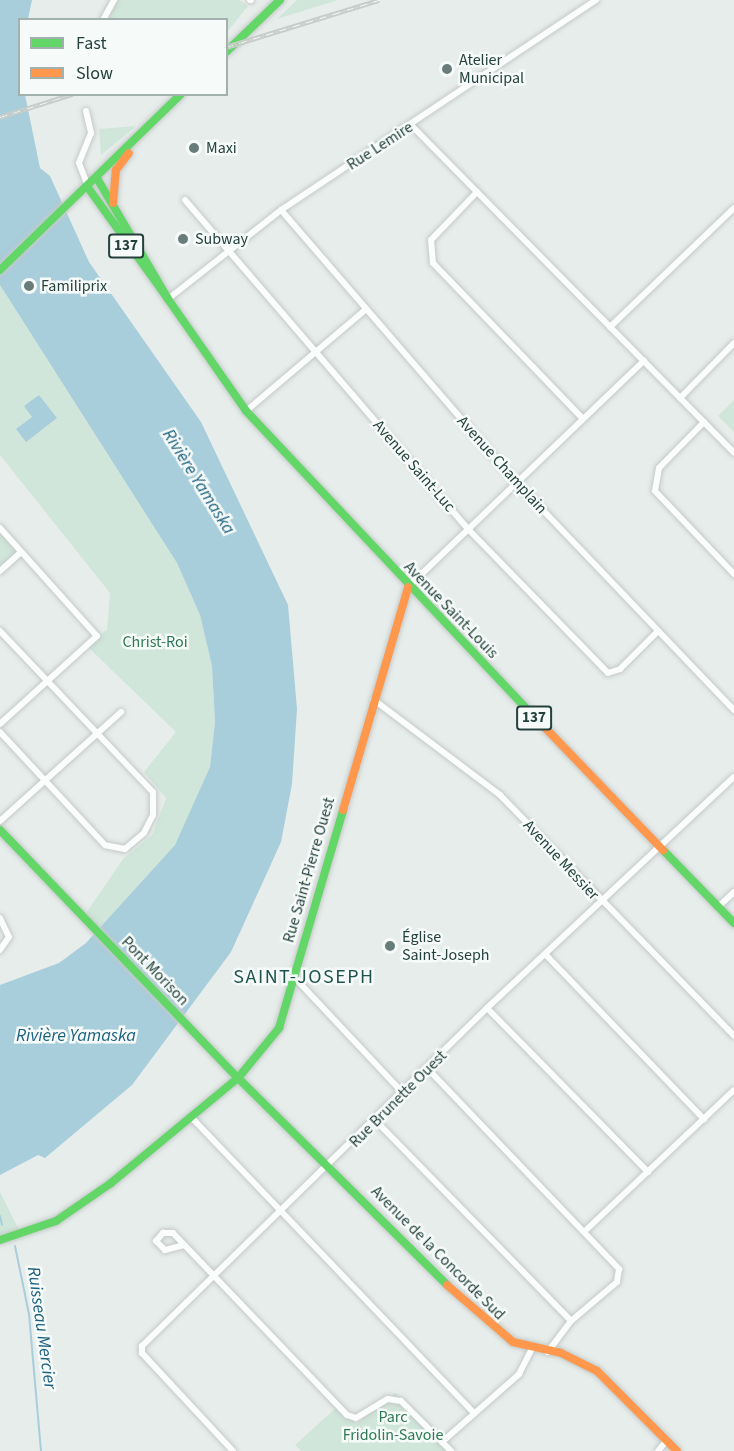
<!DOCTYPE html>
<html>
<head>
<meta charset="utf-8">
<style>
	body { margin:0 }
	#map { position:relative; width:734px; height:1451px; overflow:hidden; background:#e7edeb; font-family:"Source Sans 3",sans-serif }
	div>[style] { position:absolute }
	.green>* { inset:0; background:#d0e6da }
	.water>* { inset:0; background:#a8cddb }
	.stream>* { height:2px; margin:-1px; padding:0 1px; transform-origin:1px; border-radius:1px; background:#a8cddb }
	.roads { filter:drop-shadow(0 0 2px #c4cac8) drop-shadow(0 0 2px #c4cac8) }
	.street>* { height:6px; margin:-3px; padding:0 3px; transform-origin:3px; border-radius:3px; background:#fbfcfc }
	.fast>* { height:8px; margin:-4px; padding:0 4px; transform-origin:4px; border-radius:4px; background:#63d668 }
	.slow>* { height:8px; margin:-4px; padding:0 4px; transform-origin:4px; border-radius:4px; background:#ff974d }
	.rail>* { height:4.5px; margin-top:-2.25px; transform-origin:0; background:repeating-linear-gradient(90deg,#f6fbf9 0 7px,#c8cdcc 0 14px); box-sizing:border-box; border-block:2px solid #c8cdcc }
	.dots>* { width:16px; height:16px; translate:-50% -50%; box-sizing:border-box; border:3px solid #f6fbf9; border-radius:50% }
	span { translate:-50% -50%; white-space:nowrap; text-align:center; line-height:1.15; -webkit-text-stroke:5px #f6fbf9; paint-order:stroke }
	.shield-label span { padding:2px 4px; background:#f6fbf9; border:2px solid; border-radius:4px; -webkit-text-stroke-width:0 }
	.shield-label { font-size:15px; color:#24413d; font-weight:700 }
	.poi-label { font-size:16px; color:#24413d }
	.left { translate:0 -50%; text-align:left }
	.street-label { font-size:16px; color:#24413d }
	.park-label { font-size:16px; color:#2d7955 }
	.water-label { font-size:18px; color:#1c617f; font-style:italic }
	.quarter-label { font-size:20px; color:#1f544f; letter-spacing:1.5px }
	.legend { position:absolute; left:18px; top:18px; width:210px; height:78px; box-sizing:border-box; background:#f6fbf9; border:2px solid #a2b1ae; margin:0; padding:8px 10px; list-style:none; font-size:18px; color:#24413d }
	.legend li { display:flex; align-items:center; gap:12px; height:30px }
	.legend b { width:30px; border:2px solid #a2b1ae }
</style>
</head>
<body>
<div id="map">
	<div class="green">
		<div style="clip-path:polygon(118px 0,239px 0,248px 6px,227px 32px,226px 20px,108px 19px)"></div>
		<div style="clip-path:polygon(297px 0,338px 0,277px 19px)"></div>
		<div style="clip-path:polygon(136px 126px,101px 155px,99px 129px)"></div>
		<div style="clip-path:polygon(0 285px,177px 563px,200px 615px,212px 666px,215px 722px,210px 767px,190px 815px,175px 845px,99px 932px,84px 916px,123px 859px,152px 835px,166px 798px,144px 772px,176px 732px,88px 647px,107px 629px,110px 593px,0 455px)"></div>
		<div style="clip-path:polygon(734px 400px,734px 432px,718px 416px)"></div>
		<div style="clip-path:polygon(0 525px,24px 551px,0 573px)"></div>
		<div style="clip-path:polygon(0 1192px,21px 1234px,0 1240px)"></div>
		<div style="clip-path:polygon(395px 1393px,454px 1451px,301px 1451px,295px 1445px,338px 1406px,356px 1424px)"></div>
	</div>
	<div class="water">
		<div style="clip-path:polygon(0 0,32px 0,28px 19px,20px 20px,20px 94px,25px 95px,40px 168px,50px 176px,89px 262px,201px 422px,288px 605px,297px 709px,292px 784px,281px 842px,231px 952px,132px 1085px,45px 1158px,38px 1155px,0 1175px,0 985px,59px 963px,86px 943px,175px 845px,210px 767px,215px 722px,212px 666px,200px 615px,177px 563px,0 285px)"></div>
		<div style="clip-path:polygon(39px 395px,57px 418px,26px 442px,16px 429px,32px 417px,24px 406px)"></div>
	</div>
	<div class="stream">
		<div style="left:0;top:1216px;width:9px;rotate:77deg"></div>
		<div style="left:15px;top:1246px;width:69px;rotate:78.4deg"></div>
		<div style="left:29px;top:1314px;width:138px;rotate:85deg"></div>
	</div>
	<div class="roads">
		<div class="street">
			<div style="left:250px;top:0;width:1px"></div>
			<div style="left:103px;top:20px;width:23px;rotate:-61deg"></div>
			<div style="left:86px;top:111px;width:23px;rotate:77deg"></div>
			<div style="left:91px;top:133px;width:32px;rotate:112deg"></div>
			<div style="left:79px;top:163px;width:26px;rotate:69deg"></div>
			<div style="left:411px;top:125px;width:460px;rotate:45.4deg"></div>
			<div style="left:477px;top:192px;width:66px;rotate:133.8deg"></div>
			<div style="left:431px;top:240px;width:23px;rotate:85deg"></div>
			<div style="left:433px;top:263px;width:216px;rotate:46.1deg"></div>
			<div style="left:185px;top:200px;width:435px;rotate:49.3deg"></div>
			<div style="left:469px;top:530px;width:199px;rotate:45.8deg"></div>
			<div style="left:608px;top:673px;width:13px;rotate:-18deg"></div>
			<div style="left:620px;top:669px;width:54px;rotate:-45deg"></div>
			<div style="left:281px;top:210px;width:361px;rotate:49.2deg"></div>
			<div style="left:517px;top:483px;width:314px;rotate:46.3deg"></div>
			<div style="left:168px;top:299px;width:144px;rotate:-38.2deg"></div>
			<div style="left:281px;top:210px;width:379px;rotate:-33.7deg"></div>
			<div style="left:610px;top:327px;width:172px;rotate:-43.8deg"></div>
			<div style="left:680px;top:398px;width:77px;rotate:-45.5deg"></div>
			<div style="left:246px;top:411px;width:155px;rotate:-40.3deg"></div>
			<div style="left:704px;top:422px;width:64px;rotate:134.4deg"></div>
			<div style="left:659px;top:468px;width:23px;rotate:100deg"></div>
			<div style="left:655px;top:491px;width:115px;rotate:46.4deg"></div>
			<div style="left:0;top:528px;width:145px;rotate:48.1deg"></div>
			<div style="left:97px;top:636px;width:131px;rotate:137.8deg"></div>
			<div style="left:0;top:571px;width:28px;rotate:-42deg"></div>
			<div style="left:408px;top:587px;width:327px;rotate:-43.8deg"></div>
			<div style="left:0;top:631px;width:222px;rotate:46.5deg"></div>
			<div style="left:153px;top:792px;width:23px;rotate:90deg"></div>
			<div style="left:153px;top:815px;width:20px;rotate:117deg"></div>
			<div style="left:144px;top:833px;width:25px;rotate:140deg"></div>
			<div style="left:125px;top:849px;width:20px;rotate:-169deg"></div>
			<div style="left:105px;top:845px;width:154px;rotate:-132.9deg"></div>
			<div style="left:374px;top:700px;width:158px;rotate:37deg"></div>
			<div style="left:500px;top:795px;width:336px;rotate:45.8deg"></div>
			<div style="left:0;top:821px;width:163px;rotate:-42deg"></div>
			<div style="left:718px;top:907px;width:22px;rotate:-43deg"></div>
			<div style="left:0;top:918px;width:21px;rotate:65deg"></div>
			<div style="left:9px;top:937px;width:16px;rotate:125deg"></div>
			<div style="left:546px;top:955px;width:228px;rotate:46.1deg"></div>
			<div style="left:294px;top:977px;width:161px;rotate:46.8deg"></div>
			<div style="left:487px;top:1008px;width:230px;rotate:45.5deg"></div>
			<div style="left:428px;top:1069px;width:277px;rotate:46.3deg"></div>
			<div style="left:619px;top:1269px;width:13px;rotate:99deg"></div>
			<div style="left:617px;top:1282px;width:60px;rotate:139.7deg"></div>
			<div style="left:571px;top:1321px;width:39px;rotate:127deg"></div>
			<div style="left:193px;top:1119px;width:407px;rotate:46.3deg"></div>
			<div style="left:376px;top:1121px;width:279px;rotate:45.7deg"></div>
			<div style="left:587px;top:1229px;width:202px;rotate:-43.4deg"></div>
			<div style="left:184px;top:1245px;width:20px;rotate:165deg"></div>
			<div style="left:165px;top:1250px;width:13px;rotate:-135deg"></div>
			<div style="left:156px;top:1241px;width:11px;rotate:-49deg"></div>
			<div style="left:163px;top:1233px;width:10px"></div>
			<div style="left:173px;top:1233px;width:252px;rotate:46.3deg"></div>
			<div style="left:347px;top:1415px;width:9px;rotate:18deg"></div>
			<div style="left:356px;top:1418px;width:37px;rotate:-31deg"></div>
			<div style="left:388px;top:1399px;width:13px;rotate:9deg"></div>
			<div style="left:401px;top:1401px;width:71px;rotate:45deg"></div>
			<div style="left:442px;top:1442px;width:103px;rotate:-41.4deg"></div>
			<div style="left:519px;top:1374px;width:28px;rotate:-63deg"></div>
			<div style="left:233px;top:1451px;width:134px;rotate:-132.9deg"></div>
			<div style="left:142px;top:1353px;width:7px;rotate:-90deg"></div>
			<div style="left:142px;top:1346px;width:483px;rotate:-44.4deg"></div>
			<div style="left:487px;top:1008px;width:338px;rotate:-43.1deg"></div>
			<div style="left:658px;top:1451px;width:14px;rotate:-51deg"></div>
		</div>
		<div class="fast">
			<div style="left:226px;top:52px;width:75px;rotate:-43.9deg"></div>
			<div style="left:98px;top:180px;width:138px;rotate:59.5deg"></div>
			<div style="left:168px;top:299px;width:136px;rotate:55.1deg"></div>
			<div style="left:246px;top:411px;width:414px;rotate:46.7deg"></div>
			<div style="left:89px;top:189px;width:135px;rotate:54.3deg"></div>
			<div style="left:0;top:270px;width:252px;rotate:-44.2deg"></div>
			<div style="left:0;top:830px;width:344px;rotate:46.2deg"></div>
			<div style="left:238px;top:1078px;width:294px;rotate:44.7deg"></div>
			<div style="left:663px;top:850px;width:102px;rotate:45.8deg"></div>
			<div style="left:0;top:1240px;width:59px;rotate:-18.7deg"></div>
			<div style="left:56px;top:1221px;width:67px;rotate:-34.6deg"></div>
			<div style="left:111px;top:1183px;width:165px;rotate:-39.6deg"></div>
			<div style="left:238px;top:1078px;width:65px;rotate:-50.6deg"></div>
			<div style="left:279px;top:1028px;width:227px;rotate:-73.6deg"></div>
		</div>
		<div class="slow">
			<div style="left:113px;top:203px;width:33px;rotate:-85deg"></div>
			<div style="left:116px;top:170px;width:21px;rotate:-53deg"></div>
			<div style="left:530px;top:712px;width:192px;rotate:46.1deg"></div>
			<div style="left:343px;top:810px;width:232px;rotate:-73.7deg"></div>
			<div style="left:447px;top:1285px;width:87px;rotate:40.8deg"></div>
			<div style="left:513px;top:1342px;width:49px;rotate:12.9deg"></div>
			<div style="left:561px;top:1353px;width:40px;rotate:26.6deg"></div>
			<div style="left:597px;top:1371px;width:113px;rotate:45deg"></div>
		</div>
	</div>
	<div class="rail">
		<div style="left:226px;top:47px;width:160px;rotate:-17.1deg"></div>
		<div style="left:0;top:117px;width:76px;rotate:-17.7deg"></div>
	</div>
	<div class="dots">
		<div style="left:447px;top:69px;background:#687d7a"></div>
		<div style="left:194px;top:148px;background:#687d7a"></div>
		<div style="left:183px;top:239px;background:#687d7a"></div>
		<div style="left:29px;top:286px;background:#687d7a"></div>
		<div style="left:390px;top:946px;background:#687d7a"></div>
	</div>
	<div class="shield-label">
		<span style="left:126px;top:246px">137</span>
		<span style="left:534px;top:718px">137</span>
	</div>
	<div class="poi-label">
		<span class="left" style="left:459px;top:69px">Atelier<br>Municipal</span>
		<span class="left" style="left:206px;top:148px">Maxi</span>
		<span class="left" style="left:195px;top:239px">Subway</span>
		<span class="left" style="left:41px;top:286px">Familiprix</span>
		<span class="left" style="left:402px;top:946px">Église<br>Saint-Joseph</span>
	</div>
	<div class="street-label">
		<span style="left:380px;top:146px;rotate:-33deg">Rue Lemire</span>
		<span style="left:502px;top:465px;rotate:48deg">Avenue Champlain</span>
		<span style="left:414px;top:466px;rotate:49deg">Avenue Saint-Luc</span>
		<span style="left:451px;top:610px;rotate:46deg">Avenue Saint-Louis</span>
		<span style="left:561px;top:860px;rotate:47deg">Avenue Messier</span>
		<span style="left:309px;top:870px;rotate:-74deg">Rue Saint-Pierre Ouest</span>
		<span style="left:155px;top:971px;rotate:46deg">Pont Morison</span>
		<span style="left:398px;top:1099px;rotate:-45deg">Rue Brunette Ouest</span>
		<span style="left:438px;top:1253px;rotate:45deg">Avenue de la Concorde Sud</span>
	</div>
	<div class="park-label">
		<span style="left:155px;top:642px">Christ-Roi</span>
		<span style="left:393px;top:1426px">Parc<br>Fridolin-Savoie</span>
	</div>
	<div class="water-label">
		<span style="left:198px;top:482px;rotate:58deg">Rivière Yamaska</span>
		<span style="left:76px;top:1036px">Rivière Yamaska</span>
		<span style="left:41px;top:1328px;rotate:82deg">Ruisseau Mercier</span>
	</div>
	<div class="quarter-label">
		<span style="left:304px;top:977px">SAINT-JOSEPH</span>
	</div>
	<ul class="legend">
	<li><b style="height:8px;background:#63d668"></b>Fast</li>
	<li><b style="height:8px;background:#ff974d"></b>Slow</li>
	</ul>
</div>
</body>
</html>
